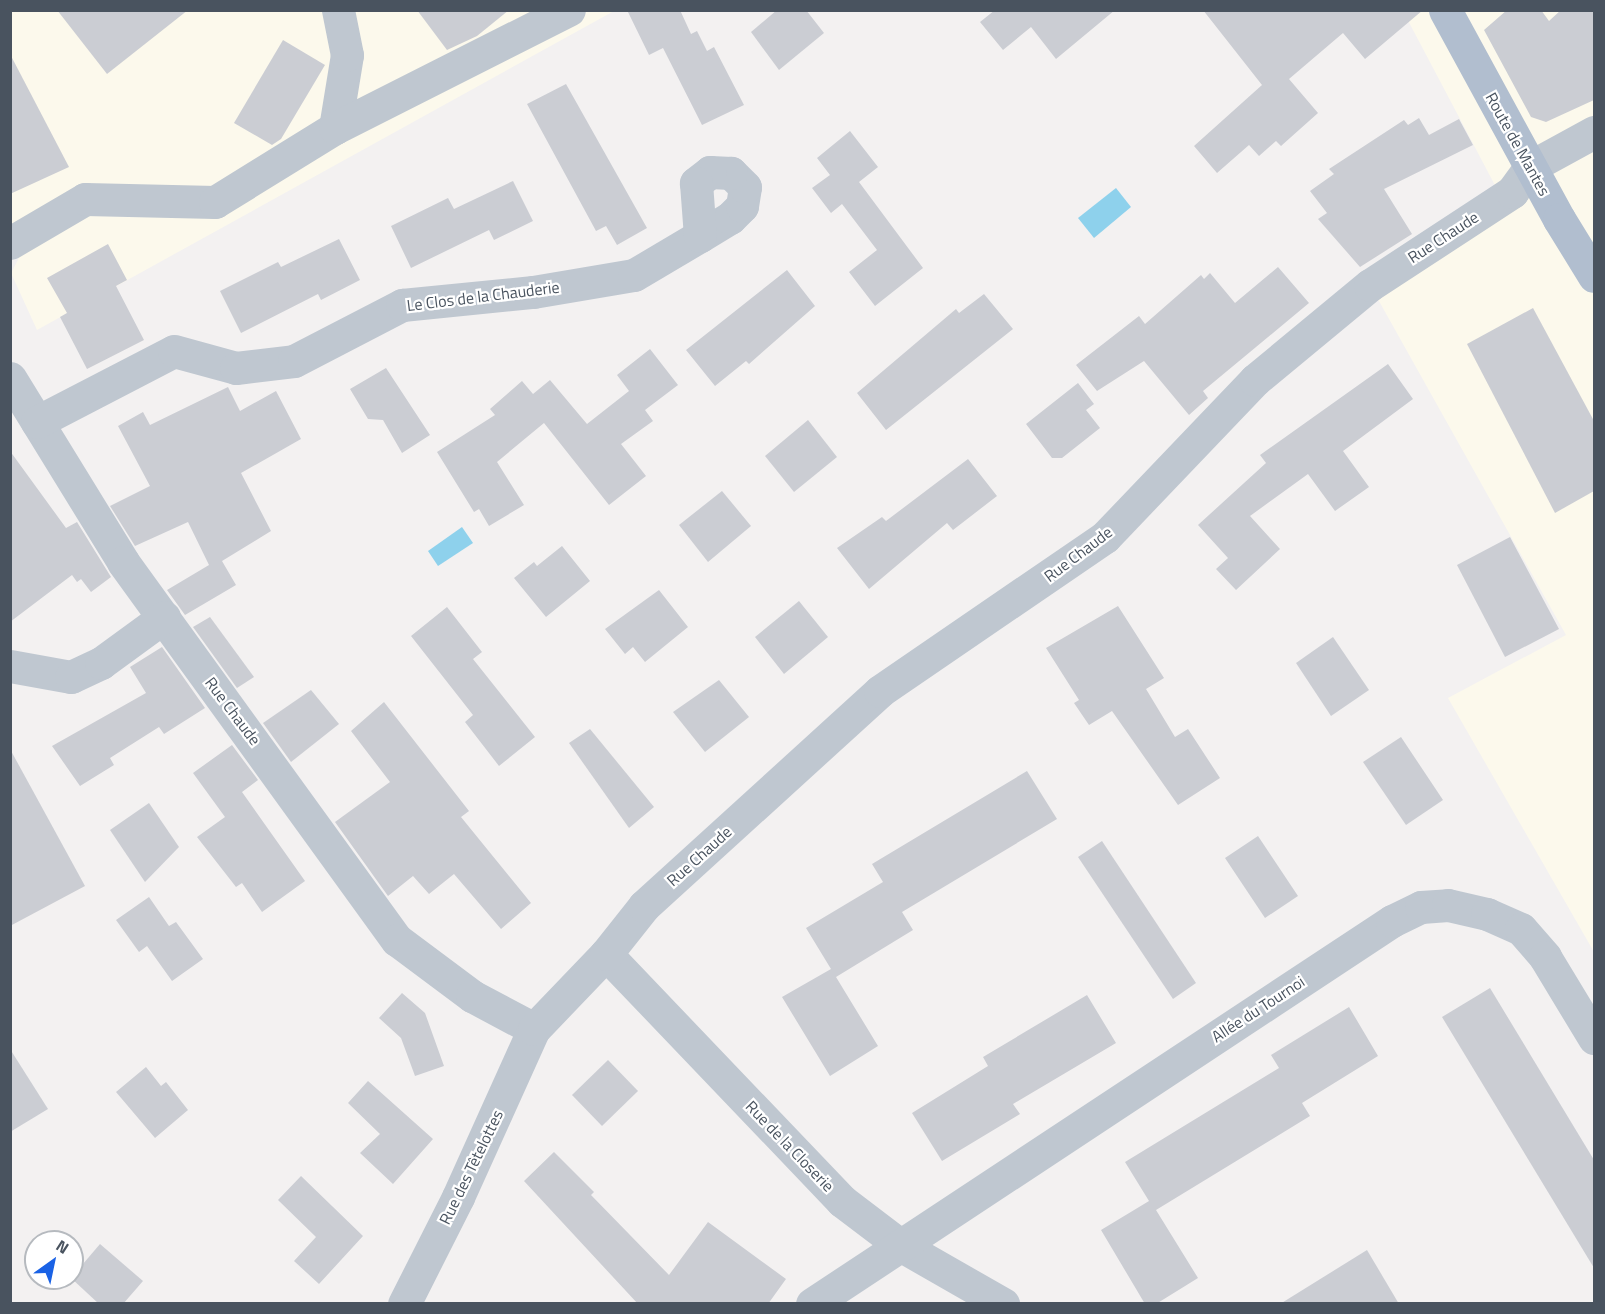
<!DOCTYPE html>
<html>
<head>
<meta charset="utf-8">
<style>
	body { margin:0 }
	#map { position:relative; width:1605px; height:1314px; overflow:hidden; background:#f3f1f1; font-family:"Titillium Web",sans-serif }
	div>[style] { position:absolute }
	.commercial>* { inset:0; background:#fcf9ec }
	.water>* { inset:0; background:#8ed1ec }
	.building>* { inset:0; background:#cbcdd3 }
	.minor>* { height:33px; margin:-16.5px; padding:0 16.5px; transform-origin:16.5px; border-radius:16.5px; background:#bfc7d0 }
	.major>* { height:33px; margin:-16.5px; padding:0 16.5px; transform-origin:16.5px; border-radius:16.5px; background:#b1becf }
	span { translate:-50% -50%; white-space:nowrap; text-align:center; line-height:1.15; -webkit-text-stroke:4.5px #fff; paint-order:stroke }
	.street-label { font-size:16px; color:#49535f }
	.frame { position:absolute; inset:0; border:12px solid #49535f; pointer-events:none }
	.north { position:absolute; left:24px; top:1230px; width:60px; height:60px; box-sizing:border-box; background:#fff; border:2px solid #b6babf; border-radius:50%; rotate:33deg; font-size:16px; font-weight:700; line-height:24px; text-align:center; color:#49535f }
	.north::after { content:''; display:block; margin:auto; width:21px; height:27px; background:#1a62e5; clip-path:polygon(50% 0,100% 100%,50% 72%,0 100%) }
</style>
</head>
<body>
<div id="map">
	<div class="commercial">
		<div style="clip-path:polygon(11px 11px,614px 11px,37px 330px,11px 273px,19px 258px,10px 239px)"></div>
		<div style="clip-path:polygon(1403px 11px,1594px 11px,1594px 952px,1448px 698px,1566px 635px,1370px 285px,1498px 191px)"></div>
	</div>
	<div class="water">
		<div style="clip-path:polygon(1116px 188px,1131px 207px,1094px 238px,1078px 218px)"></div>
		<div style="clip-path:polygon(462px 527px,473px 543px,438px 566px,428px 551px)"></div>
	</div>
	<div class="building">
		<div style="clip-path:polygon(57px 10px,188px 10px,107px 74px)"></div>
		<div style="clip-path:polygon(417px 10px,509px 10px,477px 36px,447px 50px)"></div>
		<div style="clip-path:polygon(627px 10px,680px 10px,691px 34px,697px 31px,707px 51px,714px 47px,744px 105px,702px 125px,663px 48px,649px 55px)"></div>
		<div style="clip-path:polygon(777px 10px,806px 10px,824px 33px,779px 70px,751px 32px)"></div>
		<div style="clip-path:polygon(995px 10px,1115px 10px,1056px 59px,1031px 27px,1003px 50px,980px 22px)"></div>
		<div style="clip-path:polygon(1203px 10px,1423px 10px,1365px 59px,1343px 33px,1289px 79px,1318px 113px,1281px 146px,1276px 141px,1259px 156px,1249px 145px,1217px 173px,1194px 146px,1262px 85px)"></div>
		<div style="clip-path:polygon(1507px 10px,1541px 10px,1549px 21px,1561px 10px,1594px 11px,1594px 100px,1546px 122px,1531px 117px,1484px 30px)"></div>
		<div style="clip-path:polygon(283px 40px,325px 65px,281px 139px,272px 145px,234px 123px)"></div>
		<div style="clip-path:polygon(10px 54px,69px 167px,10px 194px)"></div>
		<div style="clip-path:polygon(566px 84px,647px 228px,617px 245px,606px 226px,596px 231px,527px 104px)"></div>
		<div style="clip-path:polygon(1419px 118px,1429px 135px,1459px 119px,1473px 145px,1384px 189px,1412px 234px,1360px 267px,1318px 219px,1327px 213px,1310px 191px,1334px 174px,1329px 169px,1404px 120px,1408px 125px)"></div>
		<div style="clip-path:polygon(850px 131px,878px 167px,859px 182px,923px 268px,875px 306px,849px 272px,877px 250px,842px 204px,831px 213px,812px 188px,830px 175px,817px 158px)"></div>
		<div style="clip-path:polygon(513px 181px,533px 221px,494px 240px,489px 230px,411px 268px,391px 226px,448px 198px,454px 209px)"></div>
		<div style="clip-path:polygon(339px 239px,360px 280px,321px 300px,318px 294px,241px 333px,220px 291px,278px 262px,281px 267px)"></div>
		<div style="clip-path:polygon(108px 244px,127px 280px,116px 286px,144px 340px,87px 369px,60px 317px,67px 313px,47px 278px)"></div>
		<div style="clip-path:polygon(1278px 267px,1309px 303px,1203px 391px,1208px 398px,1189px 415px,1144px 361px,1097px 391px,1076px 365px,1139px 316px,1145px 324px,1201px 275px,1204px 279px,1210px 273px,1235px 303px)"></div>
		<div style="clip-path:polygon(787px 270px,815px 306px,749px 364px,746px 361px,715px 386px,686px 350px)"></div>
		<div style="clip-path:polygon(984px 294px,1013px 329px,886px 430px,857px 393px,956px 309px,959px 313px)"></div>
		<div style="clip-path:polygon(1533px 308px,1594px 421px,1594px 491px,1555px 513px,1467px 344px)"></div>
		<div style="clip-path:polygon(650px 349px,678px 385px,645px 410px,653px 421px,621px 444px,646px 476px,609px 505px,544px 423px,497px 462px,524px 505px,489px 526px,479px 509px,474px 512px,437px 452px,495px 415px,490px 409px,522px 381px,533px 394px,550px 380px,587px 424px,629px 391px,617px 375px)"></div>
		<div style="clip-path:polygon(1388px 364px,1413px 399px,1343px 451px,1369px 487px,1335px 511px,1308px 474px,1250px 516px,1280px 549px,1236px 590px,1216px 569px,1228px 558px,1198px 525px,1266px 463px,1260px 455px)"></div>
		<div style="clip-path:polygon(386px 368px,430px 435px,402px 453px,383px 420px,368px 419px,350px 389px)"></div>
		<div style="clip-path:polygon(1078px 383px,1094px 404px,1086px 410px,1100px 428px,1062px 458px,1052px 458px,1026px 424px)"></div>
		<div style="clip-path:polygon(228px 387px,240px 411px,276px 391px,301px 439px,241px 473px,271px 531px,222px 561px,236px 585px,185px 615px,167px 590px,209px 565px,188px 522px,135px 546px,110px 506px,150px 486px,118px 426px,143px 412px,150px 425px)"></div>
		<div style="clip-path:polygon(808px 420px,837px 457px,794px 492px,765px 456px)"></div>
		<div style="clip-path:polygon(10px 451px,66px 528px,77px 522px,111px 577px,91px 592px,81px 579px,77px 582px,72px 575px,10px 622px)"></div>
		<div style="clip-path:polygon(968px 459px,997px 496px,953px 530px,947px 523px,869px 589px,837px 548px,882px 517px,886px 521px)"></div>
		<div style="clip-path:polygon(722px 491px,751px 526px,708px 562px,679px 525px)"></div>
		<div style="clip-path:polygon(1510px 537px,1559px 629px,1505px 657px,1457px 565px)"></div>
		<div style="clip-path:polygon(562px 546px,590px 581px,546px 617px,514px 578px,534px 562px,537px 566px)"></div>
		<div style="clip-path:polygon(659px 590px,688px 627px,645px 662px,633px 647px,625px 654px,605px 629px)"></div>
		<div style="clip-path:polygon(799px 601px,828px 637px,784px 674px,755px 637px)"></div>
		<div style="clip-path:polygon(1118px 606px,1164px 678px,1146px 689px,1175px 737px,1188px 729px,1220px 778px,1178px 805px,1112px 711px,1089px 725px,1074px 703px,1079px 700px,1046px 648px)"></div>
		<div style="clip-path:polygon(447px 607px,482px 652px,473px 659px,535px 737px,499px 766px,465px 722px,473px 715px,411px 636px)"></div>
		<div style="clip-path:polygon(210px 617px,254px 677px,237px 688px,193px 627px)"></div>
		<div style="clip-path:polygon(1333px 637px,1369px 690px,1331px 716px,1296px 663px)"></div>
		<div style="clip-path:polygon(162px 647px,205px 708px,164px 734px,159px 727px,110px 758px,114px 765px,80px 786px,52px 746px,146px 693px,130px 667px)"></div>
		<div style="clip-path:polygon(719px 680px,749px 717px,705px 752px,673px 712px)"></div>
		<div style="clip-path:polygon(311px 690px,339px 724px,291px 762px,263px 723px)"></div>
		<div style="clip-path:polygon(384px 702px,469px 811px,461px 817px,531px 903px,501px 929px,454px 874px,429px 894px,413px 876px,388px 896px,335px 822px,390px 782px,351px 731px)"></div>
		<div style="clip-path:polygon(590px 729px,654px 807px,629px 828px,569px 743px)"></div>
		<div style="clip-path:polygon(1401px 737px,1443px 800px,1406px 825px,1363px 762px)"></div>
		<div style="clip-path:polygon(232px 745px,258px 780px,242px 792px,305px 881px,262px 912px,242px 883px,236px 887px,197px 837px,225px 817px,193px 773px)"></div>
		<div style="clip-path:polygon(10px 749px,85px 886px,10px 926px)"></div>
		<div style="clip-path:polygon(1027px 771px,1057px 819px,902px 912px,913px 930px,836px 977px,878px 1046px,830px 1076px,782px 997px,831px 969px,806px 928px,883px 882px,872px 864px)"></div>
		<div style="clip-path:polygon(149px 803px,179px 847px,145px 882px,110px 830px)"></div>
		<div style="clip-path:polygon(1258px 836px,1298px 896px,1265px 918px,1225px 858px)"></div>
		<div style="clip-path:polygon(1102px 841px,1196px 983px,1173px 999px,1078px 857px)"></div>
		<div style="clip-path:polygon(149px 897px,169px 926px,176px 922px,203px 959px,172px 981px,147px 946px,139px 952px,116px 920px)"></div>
		<div style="clip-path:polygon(1490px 988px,1594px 1160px,1594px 1268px,1442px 1017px)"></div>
		<div style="clip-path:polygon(402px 993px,425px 1013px,444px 1066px,415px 1076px,401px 1038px,379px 1018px)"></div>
		<div style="clip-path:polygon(1087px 995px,1116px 1043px,1013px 1104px,1020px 1114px,942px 1161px,912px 1113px,988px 1066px,983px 1057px)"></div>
		<div style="clip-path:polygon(1349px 1007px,1378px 1056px,1302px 1103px,1310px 1116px,1156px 1210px,1198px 1278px,1156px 1304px,1145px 1304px,1101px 1230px,1149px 1201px,1125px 1162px,1279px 1068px,1271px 1055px)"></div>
		<div style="clip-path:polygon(10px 1049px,48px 1109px,10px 1132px)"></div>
		<div style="clip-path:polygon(608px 1060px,638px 1091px,602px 1126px,572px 1095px)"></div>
		<div style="clip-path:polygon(146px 1067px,161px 1086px,166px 1082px,188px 1110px,155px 1138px,116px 1092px)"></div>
		<div style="clip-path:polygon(368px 1081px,433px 1139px,393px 1184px,360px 1153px,380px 1134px,348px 1103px)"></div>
		<div style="clip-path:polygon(554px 1152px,594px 1192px,591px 1195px,669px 1275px,708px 1222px,786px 1279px,768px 1304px,638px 1304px,524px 1181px)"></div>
		<div style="clip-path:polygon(301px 1176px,363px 1236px,319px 1284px,294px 1261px,316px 1237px,278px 1200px)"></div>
		<div style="clip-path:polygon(100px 1244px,143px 1281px,123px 1304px,99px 1304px,71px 1278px)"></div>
		<div style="clip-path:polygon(1367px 1250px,1399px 1304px,1280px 1304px)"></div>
	</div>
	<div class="minor">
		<div style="left:335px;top:128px;width:74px;rotate:-80.7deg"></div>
		<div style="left:347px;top:55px;width:46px;rotate:-101.3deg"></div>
		<div style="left:10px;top:243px;width:87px;rotate:-30.4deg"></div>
		<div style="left:85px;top:199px;width:130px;rotate:1.3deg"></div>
		<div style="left:215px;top:202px;width:141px;rotate:-31.7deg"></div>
		<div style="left:335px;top:128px;width:262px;rotate:-26.8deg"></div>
		<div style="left:10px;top:378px;width:216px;rotate:58.4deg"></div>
		<div style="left:123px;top:562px;width:467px;rotate:54.1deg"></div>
		<div style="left:397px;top:940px;width:94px;rotate:36.7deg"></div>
		<div style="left:472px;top:996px;width:70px;rotate:28deg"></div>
		<div style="left:37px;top:422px;width:154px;rotate:-27.4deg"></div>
		<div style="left:174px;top:351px;width:64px;rotate:15.3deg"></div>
		<div style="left:236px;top:368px;width:58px;rotate:-6.9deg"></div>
		<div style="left:294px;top:361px;width:122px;rotate:-27.4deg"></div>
		<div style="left:402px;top:305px;width:132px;rotate:-5.7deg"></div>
		<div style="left:533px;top:292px;width:102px;rotate:-9.6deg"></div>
		<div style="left:634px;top:275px;width:77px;rotate:-30.6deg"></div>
		<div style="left:700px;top:236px;width:35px;rotate:-31deg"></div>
		<div style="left:730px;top:218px;width:17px;rotate:-45deg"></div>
		<div style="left:742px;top:206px;width:19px;rotate:-81deg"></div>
		<div style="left:745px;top:187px;width:20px;rotate:-135deg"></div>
		<div style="left:731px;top:173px;width:21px;rotate:-177deg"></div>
		<div style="left:710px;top:172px;width:18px;rotate:142deg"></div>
		<div style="left:696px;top:183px;width:53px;rotate:85.7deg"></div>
		<div style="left:10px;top:666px;width:62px;rotate:10.2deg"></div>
		<div style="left:71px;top:677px;width:33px;rotate:-25deg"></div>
		<div style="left:101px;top:663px;width:78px;rotate:-36.1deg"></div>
		<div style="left:606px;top:954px;width:342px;rotate:46.3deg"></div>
		<div style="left:842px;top:1201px;width:73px;rotate:37.2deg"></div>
		<div style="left:900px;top:1245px;width:119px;rotate:29.8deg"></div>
		<div style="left:404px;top:1304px;width:120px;rotate:-63.2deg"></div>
		<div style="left:458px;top:1197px;width:184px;rotate:-65.7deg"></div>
		<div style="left:534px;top:1029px;width:104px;rotate:-46.2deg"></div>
		<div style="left:606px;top:954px;width:61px;rotate:-51.6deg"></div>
		<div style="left:644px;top:906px;width:319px;rotate:-42.3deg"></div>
		<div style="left:880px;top:691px;width:273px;rotate:-34.4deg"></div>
		<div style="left:1105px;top:537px;width:217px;rotate:-46.3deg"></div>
		<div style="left:1255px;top:380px;width:149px;rotate:-39.6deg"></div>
		<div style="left:1370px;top:285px;width:170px;rotate:-33.2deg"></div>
		<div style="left:1512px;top:192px;width:31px;rotate:-54deg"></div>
		<div style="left:1530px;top:167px;width:73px;rotate:-28.7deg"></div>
		<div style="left:812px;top:1304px;width:695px;rotate:-33.44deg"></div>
		<div style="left:1392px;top:921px;width:32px;rotate:-26deg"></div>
		<div style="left:1421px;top:907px;width:27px;rotate:-4deg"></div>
		<div style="left:1448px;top:905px;width:40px;rotate:13deg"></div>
		<div style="left:1487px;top:914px;width:37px;rotate:24deg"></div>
		<div style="left:1521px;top:929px;width:37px;rotate:49deg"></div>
		<div style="left:1545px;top:957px;width:95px;rotate:58.8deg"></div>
	</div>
	<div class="major">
		<div style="left:1445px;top:10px;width:238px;rotate:61.4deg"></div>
		<div style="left:1559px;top:219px;width:67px;rotate:58.4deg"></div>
	</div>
	<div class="street-label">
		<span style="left:1518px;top:144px;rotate:61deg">Route de Mantes</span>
		<span style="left:1443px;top:237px;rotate:-33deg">Rue Chaude</span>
		<span style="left:483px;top:296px;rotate:-7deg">Le Clos de la Chauderie</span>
		<span style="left:1078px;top:554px;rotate:-37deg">Rue Chaude</span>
		<span style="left:233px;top:711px;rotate:53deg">Rue Chaude</span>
		<span style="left:699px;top:856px;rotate:-42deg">Rue Chaude</span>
		<span style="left:1258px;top:1009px;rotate:-33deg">Allée du Tournoi</span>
		<span style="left:790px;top:1146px;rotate:46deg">Rue de la Closerie</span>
		<span style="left:471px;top:1167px;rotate:-64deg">Rue des Têtelottes</span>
	</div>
	<div class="frame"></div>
	<div class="north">N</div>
</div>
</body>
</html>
